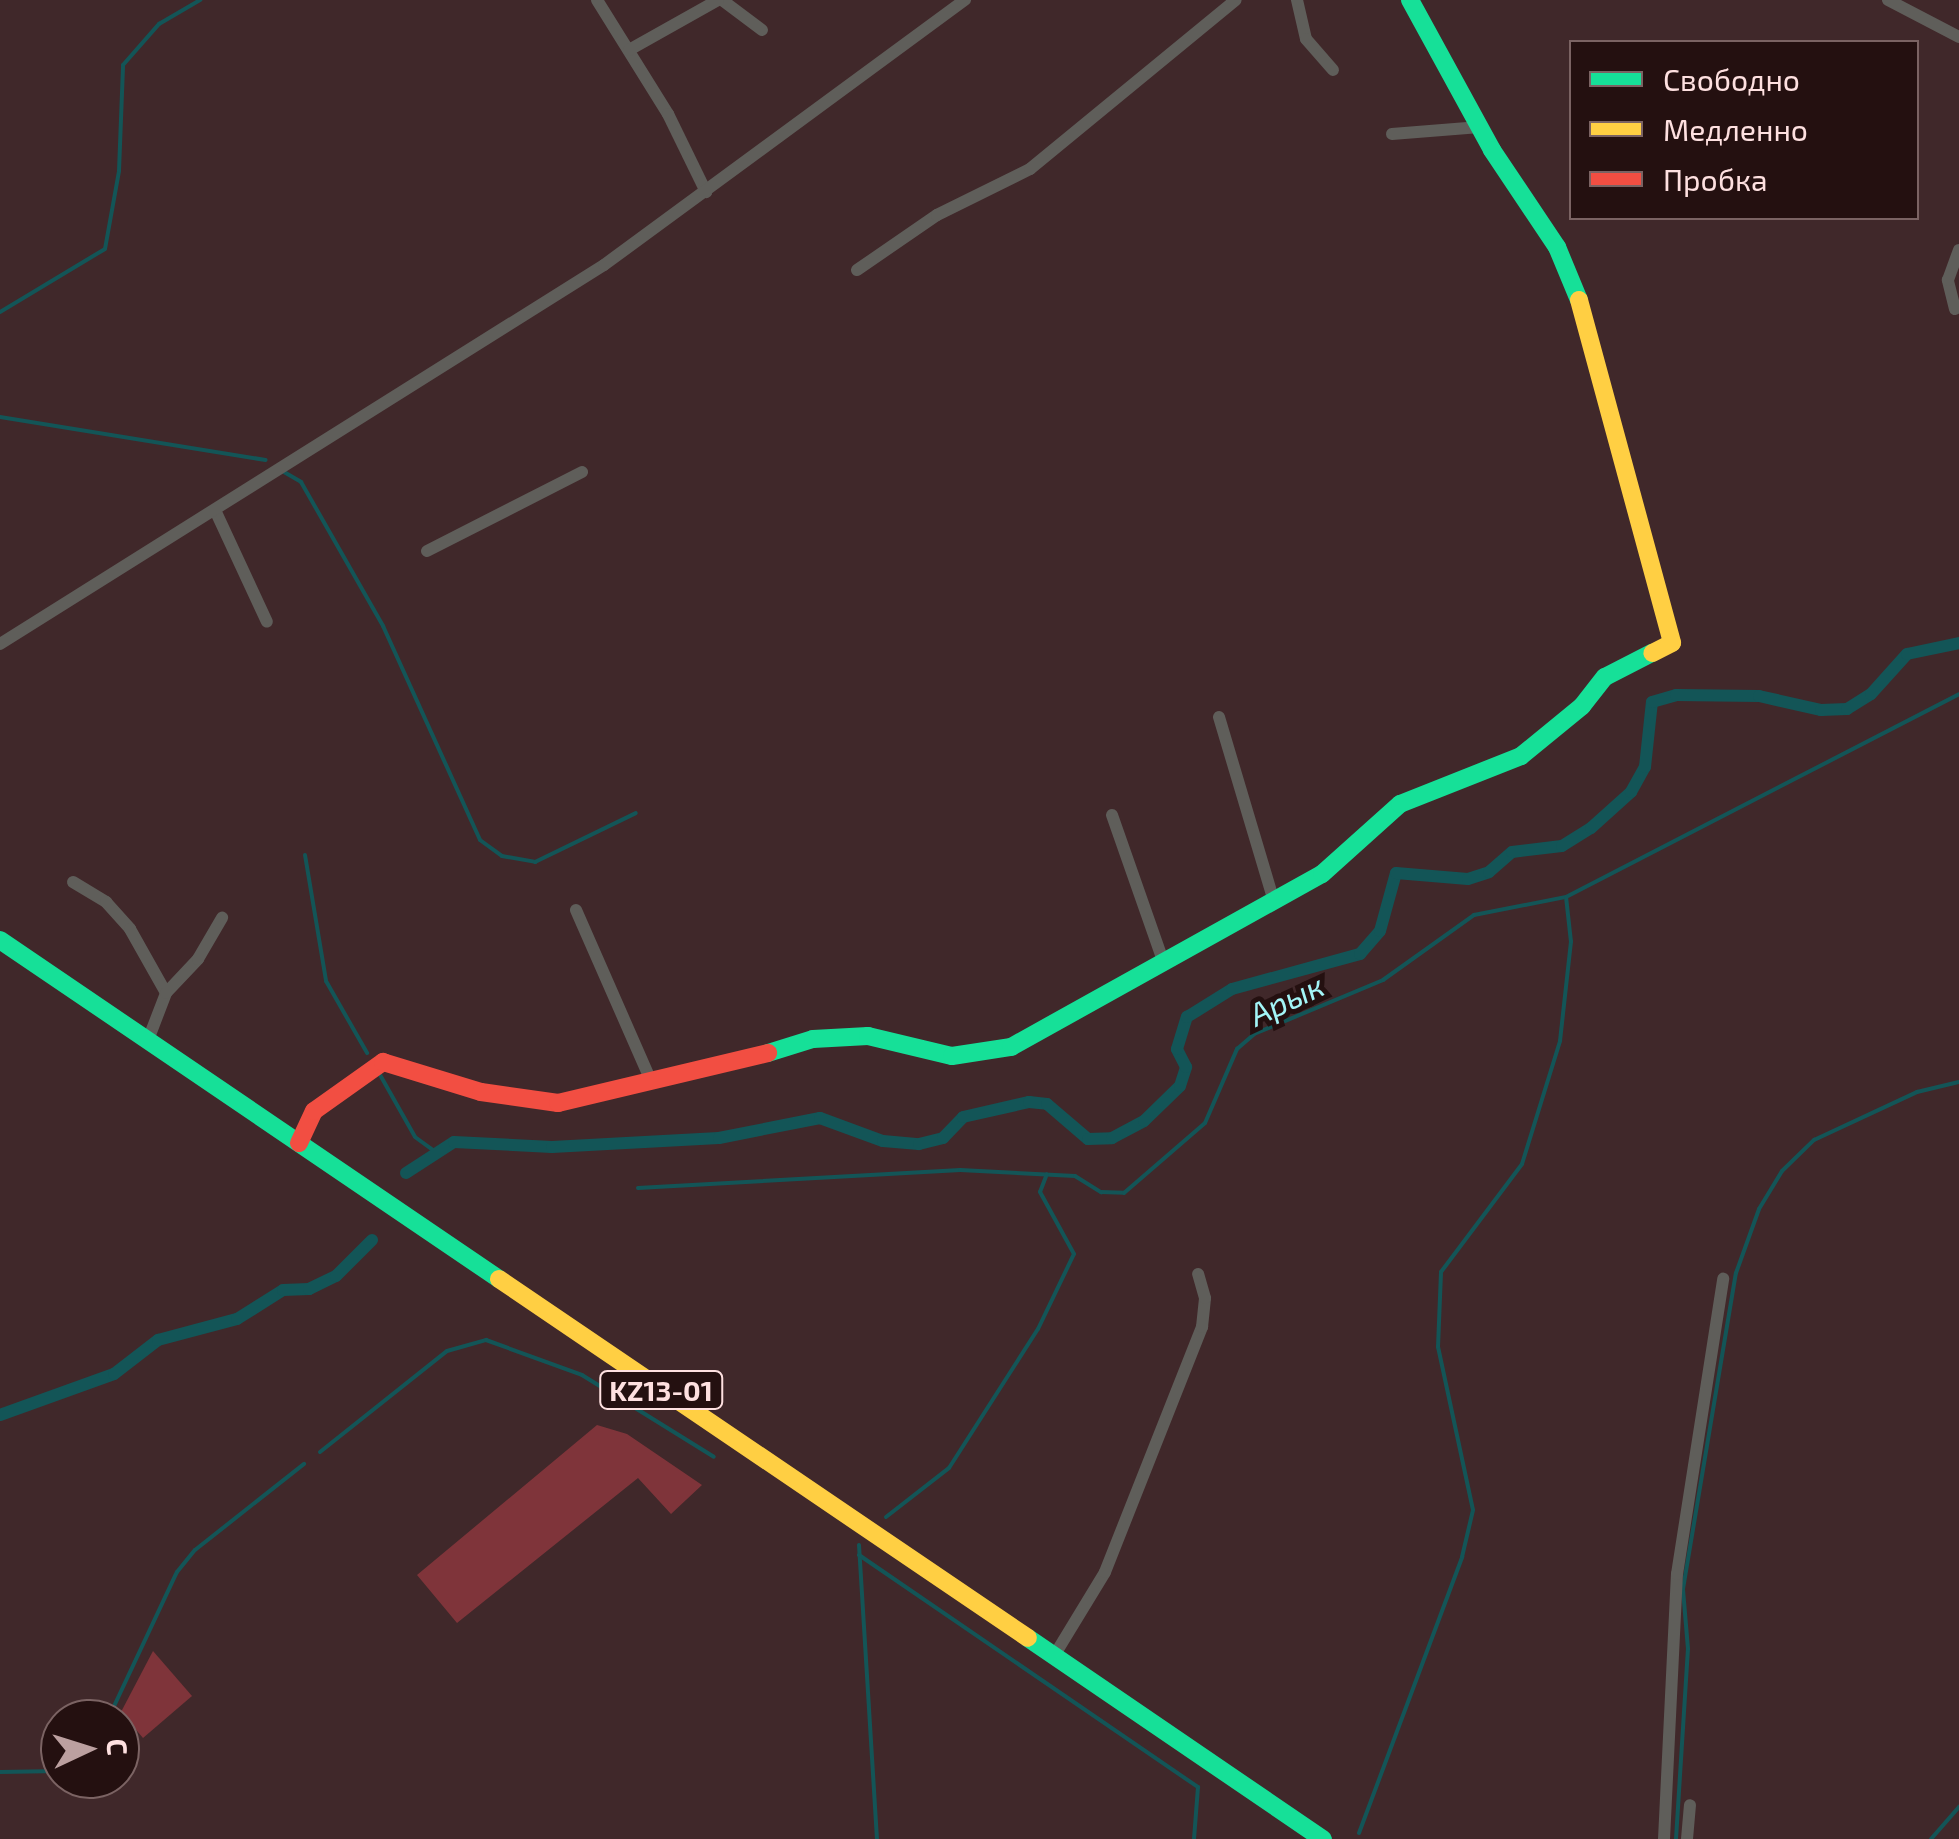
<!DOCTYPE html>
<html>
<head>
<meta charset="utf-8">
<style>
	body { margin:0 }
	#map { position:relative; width:1959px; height:1839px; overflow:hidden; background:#40282a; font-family:"Exo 2",sans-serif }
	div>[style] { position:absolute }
	.green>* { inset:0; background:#7f343a }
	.stream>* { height:4px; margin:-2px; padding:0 2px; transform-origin:2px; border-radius:2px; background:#135557 }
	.canal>* { height:12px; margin:-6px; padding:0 6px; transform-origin:6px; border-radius:6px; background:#135557 }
	.street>* { height:12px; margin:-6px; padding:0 6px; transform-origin:6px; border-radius:6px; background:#5f5e5a }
	.fast>* { height:18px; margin:-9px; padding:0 9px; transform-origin:9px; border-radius:9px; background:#16e098 }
	.slow>* { height:18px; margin:-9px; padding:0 9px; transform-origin:9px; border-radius:9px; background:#ffcf43 }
	.jam>* { height:18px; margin:-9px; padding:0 9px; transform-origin:9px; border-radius:9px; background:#f24e42 }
	span { translate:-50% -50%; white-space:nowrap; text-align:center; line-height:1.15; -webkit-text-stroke:10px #241010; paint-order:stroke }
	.shield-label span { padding:2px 8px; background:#241010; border:2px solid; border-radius:8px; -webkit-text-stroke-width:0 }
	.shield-label { font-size:28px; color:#fee0e0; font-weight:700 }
	.water-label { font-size:32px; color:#a3f5f7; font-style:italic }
	.legend { position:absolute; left:1569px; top:40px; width:350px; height:180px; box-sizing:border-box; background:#241010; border:2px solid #7b6363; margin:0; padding:12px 18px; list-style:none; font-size:30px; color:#fee0e0 }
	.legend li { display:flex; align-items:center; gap:20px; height:50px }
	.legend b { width:50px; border:2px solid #7b6363 }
	.north { position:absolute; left:40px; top:1699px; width:100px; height:100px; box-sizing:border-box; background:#241010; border:2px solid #7b6363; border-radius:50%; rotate:86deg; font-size:28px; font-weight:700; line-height:40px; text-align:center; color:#fee0e0 }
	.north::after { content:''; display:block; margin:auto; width:35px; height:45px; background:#bca0a0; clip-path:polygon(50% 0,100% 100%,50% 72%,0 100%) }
</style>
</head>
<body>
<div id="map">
	<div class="green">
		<div style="clip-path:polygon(597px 1425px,627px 1434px,702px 1485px,671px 1514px,638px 1478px,457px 1623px,417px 1575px)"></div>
		<div style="clip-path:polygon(153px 1651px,192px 1696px,143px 1738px,121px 1712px)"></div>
	</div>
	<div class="stream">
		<div style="left:0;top:312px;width:122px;rotate:-31deg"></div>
		<div style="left:105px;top:249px;width:79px;rotate:-79.8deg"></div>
		<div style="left:119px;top:171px;width:106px;rotate:-87.8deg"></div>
		<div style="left:123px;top:65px;width:55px;rotate:-48.7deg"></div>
		<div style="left:159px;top:24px;width:48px;rotate:-30.3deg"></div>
		<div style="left:0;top:417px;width:269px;rotate:9.2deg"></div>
		<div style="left:284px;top:472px;width:20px;rotate:30deg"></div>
		<div style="left:301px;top:482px;width:166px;rotate:60.3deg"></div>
		<div style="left:383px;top:626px;width:235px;rotate:65.6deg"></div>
		<div style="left:480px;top:840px;width:27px;rotate:36deg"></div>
		<div style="left:502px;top:856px;width:34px;rotate:10deg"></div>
		<div style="left:535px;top:862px;width:112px;rotate:-25.9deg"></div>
		<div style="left:305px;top:855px;width:128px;rotate:80.5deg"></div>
		<div style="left:326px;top:981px;width:83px;rotate:60.3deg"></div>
		<div style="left:379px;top:1073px;width:73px;rotate:60.6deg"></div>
		<div style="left:415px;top:1137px;width:27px;rotate:36deg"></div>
		<div style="left:638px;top:1188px;width:323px;rotate:-3.2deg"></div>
		<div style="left:960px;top:1170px;width:115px;rotate:3deg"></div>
		<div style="left:1075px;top:1176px;width:31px;rotate:32deg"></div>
		<div style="left:1101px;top:1192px;width:23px;rotate:2deg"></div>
		<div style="left:1124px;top:1193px;width:107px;rotate:-40.8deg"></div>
		<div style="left:1205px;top:1123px;width:81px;rotate:-66.6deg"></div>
		<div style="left:1237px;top:1049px;width:23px;rotate:-41deg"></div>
		<div style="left:1254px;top:1034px;width:140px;rotate:-22.7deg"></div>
		<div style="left:1383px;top:980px;width:112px;rotate:-35.5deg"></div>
		<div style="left:1474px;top:915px;width:94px;rotate:-11.1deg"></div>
		<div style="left:1566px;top:897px;width:442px;rotate:-27.3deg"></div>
		<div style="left:320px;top:1452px;width:162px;rotate:-38.5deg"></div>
		<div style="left:447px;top:1351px;width:41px;rotate:-15.8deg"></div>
		<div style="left:486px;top:1340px;width:102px;rotate:20deg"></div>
		<div style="left:582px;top:1375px;width:155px;rotate:31.8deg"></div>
		<div style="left:886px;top:1517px;width:80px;rotate:-37.9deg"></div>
		<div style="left:949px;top:1468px;width:165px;rotate:-57.4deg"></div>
		<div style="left:1038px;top:1329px;width:83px;rotate:-64.4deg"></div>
		<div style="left:1074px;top:1254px;width:71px;rotate:-118.7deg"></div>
		<div style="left:1040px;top:1192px;width:19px;rotate:-69deg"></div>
		<div style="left:859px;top:1545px;width:295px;rotate:86.5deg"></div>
		<div style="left:859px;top:1555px;width:411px;rotate:34.4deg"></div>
		<div style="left:1198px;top:1787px;width:52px;rotate:94.4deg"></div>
		<div style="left:108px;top:1719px;width:162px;rotate:-64.9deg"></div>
		<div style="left:177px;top:1572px;width:28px;rotate:-51deg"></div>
		<div style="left:195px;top:1550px;width:139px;rotate:-38.3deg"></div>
		<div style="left:0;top:1772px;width:60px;rotate:-1deg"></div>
		<div style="left:1359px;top:1833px;width:295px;rotate:-69.5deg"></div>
		<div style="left:1462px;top:1557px;width:48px;rotate:-76.8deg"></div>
		<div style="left:1473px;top:1510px;width:167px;rotate:-102.1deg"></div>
		<div style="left:1438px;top:1347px;width:75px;rotate:-87.7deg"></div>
		<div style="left:1441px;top:1272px;width:135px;rotate:-53.1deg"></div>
		<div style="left:1522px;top:1164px;width:129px;rotate:-72.8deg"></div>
		<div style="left:1560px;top:1041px;width:100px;rotate:-83.7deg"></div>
		<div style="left:1571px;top:942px;width:45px;rotate:-96.3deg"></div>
		<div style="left:1676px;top:1839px;width:190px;rotate:-86.4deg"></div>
		<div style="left:1688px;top:1649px;width:60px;rotate:-94.8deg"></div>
		<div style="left:1683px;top:1589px;width:320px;rotate:-80.5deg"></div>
		<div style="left:1736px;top:1273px;width:68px;rotate:-70.2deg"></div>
		<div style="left:1759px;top:1209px;width:44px;rotate:-58.8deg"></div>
		<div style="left:1782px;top:1171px;width:45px;rotate:-44.1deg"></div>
		<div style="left:1814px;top:1140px;width:114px;rotate:-25deg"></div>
		<div style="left:1917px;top:1092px;width:43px;rotate:-13.4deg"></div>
		<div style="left:1931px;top:1839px;width:43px;rotate:-48.8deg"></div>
	</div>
	<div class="canal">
		<div style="left:406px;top:1173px;width:57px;rotate:-32.9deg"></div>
		<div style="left:454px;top:1142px;width:98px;rotate:2.9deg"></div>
		<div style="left:552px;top:1147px;width:167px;rotate:-3.1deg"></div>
		<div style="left:719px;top:1138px;width:103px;rotate:-11.2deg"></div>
		<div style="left:820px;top:1118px;width:67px;rotate:20.1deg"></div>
		<div style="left:883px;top:1141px;width:36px;rotate:5deg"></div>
		<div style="left:919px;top:1144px;width:25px;rotate:-14deg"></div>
		<div style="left:943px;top:1138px;width:29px;rotate:-46deg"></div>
		<div style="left:963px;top:1117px;width:68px;rotate:-12.8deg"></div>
		<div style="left:1029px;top:1102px;width:18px;rotate:6deg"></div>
		<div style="left:1047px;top:1104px;width:54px;rotate:40.5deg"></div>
		<div style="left:1088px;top:1139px;width:24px;rotate:-2deg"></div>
		<div style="left:1112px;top:1138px;width:36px;rotate:-28deg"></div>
		<div style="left:1144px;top:1121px;width:50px;rotate:-44.2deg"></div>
		<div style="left:1180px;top:1086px;width:20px;rotate:-72deg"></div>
		<div style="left:1186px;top:1067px;width:20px;rotate:-117deg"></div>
		<div style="left:1177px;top:1049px;width:34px;rotate:-73deg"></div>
		<div style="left:1187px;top:1017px;width:53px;rotate:-31.9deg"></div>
		<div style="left:1232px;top:989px;width:133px;rotate:-15.3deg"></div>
		<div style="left:1360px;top:954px;width:30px;rotate:-49deg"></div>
		<div style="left:1380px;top:931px;width:60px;rotate:-74.6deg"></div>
		<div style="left:1396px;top:873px;width:72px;rotate:4.8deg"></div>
		<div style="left:1468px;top:879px;width:22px;rotate:-18deg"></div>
		<div style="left:1489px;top:872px;width:30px;rotate:-41deg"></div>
		<div style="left:1512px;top:852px;width:50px;rotate:-6.8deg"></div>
		<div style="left:1562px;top:846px;width:34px;rotate:-32deg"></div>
		<div style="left:1591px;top:828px;width:54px;rotate:-42deg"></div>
		<div style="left:1631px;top:792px;width:29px;rotate:-61deg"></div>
		<div style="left:1645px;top:767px;width:65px;rotate:-83.9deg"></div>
		<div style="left:1652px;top:702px;width:25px;rotate:-16deg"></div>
		<div style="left:1676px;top:695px;width:83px;rotate:0.7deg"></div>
		<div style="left:1759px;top:696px;width:64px;rotate:12.7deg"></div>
		<div style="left:1821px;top:710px;width:26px;rotate:-2deg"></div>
		<div style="left:1847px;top:709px;width:28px;rotate:-32deg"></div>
		<div style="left:1871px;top:694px;width:54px;rotate:-48deg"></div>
		<div style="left:1907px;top:654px;width:53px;rotate:-11.9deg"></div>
		<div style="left:0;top:1415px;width:121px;rotate:-19.8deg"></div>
		<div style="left:114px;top:1374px;width:56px;rotate:-37.7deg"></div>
		<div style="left:158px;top:1340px;width:82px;rotate:-14.9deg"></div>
		<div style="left:237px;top:1319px;width:54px;rotate:-32.2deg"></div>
		<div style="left:283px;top:1290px;width:26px;rotate:-2deg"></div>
		<div style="left:309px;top:1289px;width:30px;rotate:-26deg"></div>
		<div style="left:336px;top:1276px;width:51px;rotate:-45deg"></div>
	</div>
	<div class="street">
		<div style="left:597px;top:0;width:134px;rotate:58.1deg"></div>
		<div style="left:668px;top:114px;width:87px;rotate:64deg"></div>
		<div style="left:722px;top:0;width:50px;rotate:36.9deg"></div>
		<div style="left:1297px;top:0;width:40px;rotate:77deg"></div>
		<div style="left:1306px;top:39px;width:41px;rotate:48.9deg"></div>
		<div style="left:1888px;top:0;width:80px;rotate:27.5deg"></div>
		<div style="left:629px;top:50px;width:102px;rotate:-29.3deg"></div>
		<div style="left:1392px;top:134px;width:88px;rotate:-4.5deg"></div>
		<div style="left:857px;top:270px;width:97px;rotate:-34.5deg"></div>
		<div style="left:937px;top:215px;width:104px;rotate:-26.3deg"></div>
		<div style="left:1030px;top:169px;width:266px;rotate:-39.4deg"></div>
		<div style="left:1955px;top:309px;width:30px;rotate:-104deg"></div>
		<div style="left:1948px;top:280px;width:32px;rotate:-70deg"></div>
		<div style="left:215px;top:510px;width:123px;rotate:65.1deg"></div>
		<div style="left:427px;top:551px;width:174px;rotate:-27deg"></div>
		<div style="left:0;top:644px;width:713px;rotate:-32.11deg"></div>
		<div style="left:604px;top:265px;width:448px;rotate:-36.3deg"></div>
		<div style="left:1219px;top:717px;width:189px;rotate:73.4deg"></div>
		<div style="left:1112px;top:815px;width:155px;rotate:70.7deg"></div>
		<div style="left:73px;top:882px;width:39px;rotate:31deg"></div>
		<div style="left:106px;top:902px;width:36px;rotate:48deg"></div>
		<div style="left:130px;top:929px;width:73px;rotate:60.6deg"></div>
		<div style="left:576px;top:910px;width:189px;rotate:66.3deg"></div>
		<div style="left:148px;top:1040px;width:50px;rotate:-69deg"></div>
		<div style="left:166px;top:993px;width:47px;rotate:-46.7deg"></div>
		<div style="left:198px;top:959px;width:48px;rotate:-59.7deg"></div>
		<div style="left:1054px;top:1656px;width:98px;rotate:-58.7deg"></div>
		<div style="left:1105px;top:1572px;width:264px;rotate:-68.4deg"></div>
		<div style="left:1202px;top:1327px;width:29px;rotate:-84deg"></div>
		<div style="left:1205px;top:1298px;width:25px;rotate:-106deg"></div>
		<div style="left:1664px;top:1839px;width:265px;rotate:-87.2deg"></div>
		<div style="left:1677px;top:1574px;width:299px;rotate:-81.1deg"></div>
		<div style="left:1687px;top:1839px;width:34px;rotate:-85deg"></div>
	</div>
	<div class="fast">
		<div style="left:1410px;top:0;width:171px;rotate:61.3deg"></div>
		<div style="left:1492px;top:150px;width:117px;rotate:56.2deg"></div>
		<div style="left:1557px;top:247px;width:57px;rotate:67.5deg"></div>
		<div style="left:0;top:940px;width:603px;rotate:34.19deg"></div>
		<div style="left:768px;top:1053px;width:47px;rotate:-17.3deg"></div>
		<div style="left:813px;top:1039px;width:55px;rotate:-3.1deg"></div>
		<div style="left:868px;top:1036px;width:86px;rotate:13.4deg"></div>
		<div style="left:952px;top:1056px;width:60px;rotate:-8.7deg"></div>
		<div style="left:1011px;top:1047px;width:356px;rotate:-29.1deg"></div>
		<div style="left:1322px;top:874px;width:105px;rotate:-41.9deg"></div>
		<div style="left:1400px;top:804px;width:130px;rotate:-21.6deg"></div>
		<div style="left:1521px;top:756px;width:79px;rotate:-39.3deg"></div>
		<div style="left:1582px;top:706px;width:37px;rotate:-52deg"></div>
		<div style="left:1605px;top:677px;width:53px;rotate:-27.1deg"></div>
		<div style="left:1028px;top:1638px;width:357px;rotate:34.3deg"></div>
	</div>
	<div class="slow">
		<div style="left:1579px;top:300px;width:355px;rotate:74.8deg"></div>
		<div style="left:1672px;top:643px;width:22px;rotate:153deg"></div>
		<div style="left:499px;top:1279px;width:639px;rotate:34.16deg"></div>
	</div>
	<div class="jam">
		<div style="left:299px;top:1143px;width:35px;rotate:-65deg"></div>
		<div style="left:314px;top:1111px;width:85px;rotate:-35.4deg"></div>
		<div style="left:383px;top:1062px;width:102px;rotate:17deg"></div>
		<div style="left:481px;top:1092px;width:78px;rotate:8.1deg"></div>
		<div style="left:558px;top:1103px;width:216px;rotate:-13.4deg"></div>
	</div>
	<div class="shield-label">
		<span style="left:661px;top:1390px">KZ13-01</span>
	</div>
	<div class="water-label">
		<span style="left:1286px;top:999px;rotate:-25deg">Арык</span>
	</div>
	<ul class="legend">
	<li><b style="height:12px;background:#16e098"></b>Свободно</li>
	<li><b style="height:12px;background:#ffcf43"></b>Медленно</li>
	<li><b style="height:12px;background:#f24e42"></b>Пробка</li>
	</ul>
	<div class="north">С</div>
</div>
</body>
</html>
